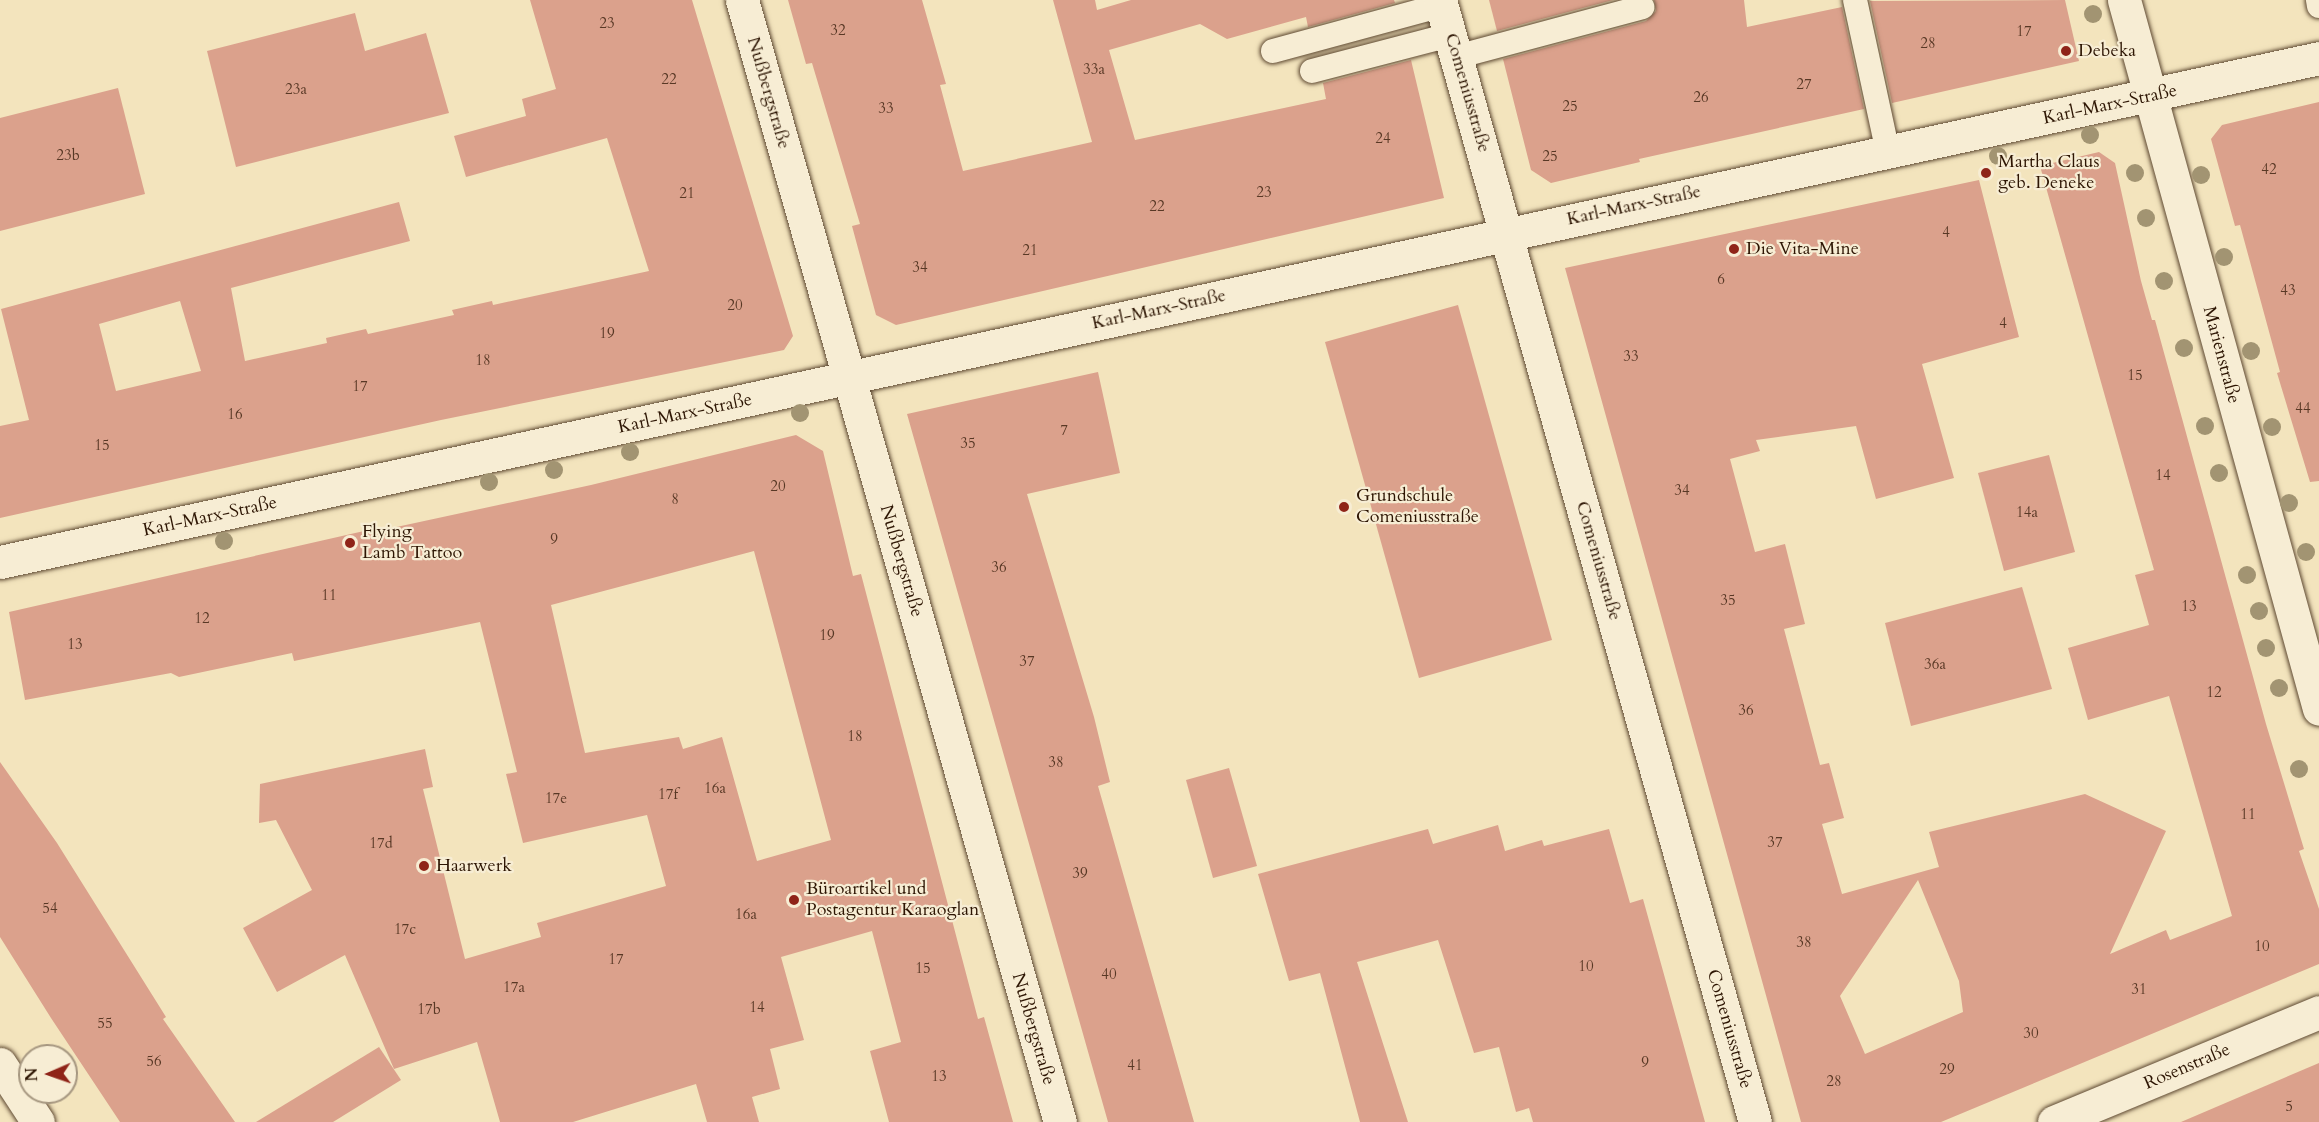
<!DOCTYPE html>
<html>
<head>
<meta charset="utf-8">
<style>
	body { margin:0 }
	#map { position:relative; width:2319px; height:1122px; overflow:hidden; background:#f3e4bd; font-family:Cardo,serif }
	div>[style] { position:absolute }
	.building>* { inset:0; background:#dba18c }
	.roads { filter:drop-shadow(0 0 2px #5e4932) drop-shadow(0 0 2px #5e4932) }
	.service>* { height:24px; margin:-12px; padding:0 12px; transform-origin:12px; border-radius:12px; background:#f7edd4 }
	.minor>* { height:33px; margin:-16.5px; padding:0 16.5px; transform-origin:16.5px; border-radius:16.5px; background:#f7edd4 }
	.trees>* { width:18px; height:18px; margin:-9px; border-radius:50%; background:#a29472 }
	.dots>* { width:16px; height:16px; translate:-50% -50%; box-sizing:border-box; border:3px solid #f7edd4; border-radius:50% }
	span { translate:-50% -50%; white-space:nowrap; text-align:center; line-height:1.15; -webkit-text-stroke:4.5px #f7edd4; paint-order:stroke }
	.number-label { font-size:15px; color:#583825 }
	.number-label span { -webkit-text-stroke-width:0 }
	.poi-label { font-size:18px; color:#2d1503 }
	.left { translate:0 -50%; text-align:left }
	.street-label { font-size:18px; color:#2d1503 }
	.north { position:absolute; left:18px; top:1044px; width:60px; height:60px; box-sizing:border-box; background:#f7edd4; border:2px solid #a69780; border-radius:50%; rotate:268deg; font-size:16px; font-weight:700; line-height:24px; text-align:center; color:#2d1503 }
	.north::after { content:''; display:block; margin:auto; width:21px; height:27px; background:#8f2418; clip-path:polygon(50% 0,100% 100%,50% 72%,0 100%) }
</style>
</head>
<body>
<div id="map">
	<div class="building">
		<div style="clip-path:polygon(evenodd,530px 0,692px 0,793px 336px,784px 350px,441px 420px,0 518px,0 426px,29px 420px,1px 309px,399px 202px,410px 241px,231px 288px,245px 361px,327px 343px,326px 338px,366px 329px,368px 334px,454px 315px,452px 310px,492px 301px,493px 305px,649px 271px,607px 138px,466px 177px,454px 136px,526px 116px,522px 99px,556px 89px,530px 0,180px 301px,201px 371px,116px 391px,99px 324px,180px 301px)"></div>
		<div style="clip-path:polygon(788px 0,922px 0,946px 84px,940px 85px,963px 171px,1092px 142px,1053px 0,1095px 0,1097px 10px,1131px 0,1394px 0,1395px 3px,1308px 27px,1306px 17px,1227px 39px,1200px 24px,1109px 50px,1135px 140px,1326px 99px,1323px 83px,1411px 60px,1444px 198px,896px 325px,876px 315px,852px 226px,860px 224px,812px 63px,806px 64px)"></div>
		<div style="clip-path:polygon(1489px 0,1613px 0,1497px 31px)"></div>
		<div style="clip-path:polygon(1654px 0,1744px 0,1747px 27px,1842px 7px,1864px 109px,1639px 159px,1640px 162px,1551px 183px,1531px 170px,1503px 59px,1646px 21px,1656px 11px)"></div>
		<div style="clip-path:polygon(2065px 0,2079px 61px,1892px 103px,1870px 1px)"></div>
		<div style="clip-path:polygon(355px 13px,365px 51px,426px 33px,449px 113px,236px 167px,207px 51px)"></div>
		<div style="clip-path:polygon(118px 88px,145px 194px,0 231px,0 118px)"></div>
		<div style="clip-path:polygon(2319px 102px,2319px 481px,2310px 482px,2277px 373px,2280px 372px,2240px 225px,2235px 226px,2211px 139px,2222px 125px)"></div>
		<div style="clip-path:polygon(evenodd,2099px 152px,2115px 163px,2141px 281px,2152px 320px,2155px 320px,2266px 724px,2304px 849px,2299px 851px,2319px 909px,2319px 964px,1941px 1122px,1801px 1122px,1565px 268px,1979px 180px,2019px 337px,1922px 364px,1954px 478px,1876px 499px,1856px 426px,1756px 440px,1760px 451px,1730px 459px,1755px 552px,1785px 544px,1805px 624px,1784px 629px,1820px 765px,1829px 763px,1844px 818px,1822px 824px,1842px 894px,1939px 867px,1929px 832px,2085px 794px,2166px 831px,2110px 954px,2166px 930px,2170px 940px,2232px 916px,2169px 696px,2088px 720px,2068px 648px,2149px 625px,2135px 575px,2154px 570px,2040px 166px,2099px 152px,1918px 880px,1959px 981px,1963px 1012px,1865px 1054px,1840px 996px,1918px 880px)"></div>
		<div style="clip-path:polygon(1458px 305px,1552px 640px,1419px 678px,1325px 342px)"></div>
		<div style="clip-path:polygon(1098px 372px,1120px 473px,1027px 494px,1094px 717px,1110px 782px,1098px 786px,1194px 1122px,1108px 1122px,907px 414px)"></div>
		<div style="clip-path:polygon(evenodd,796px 435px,823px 451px,853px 576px,861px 574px,978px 1019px,984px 1017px,1013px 1122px,889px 1122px,870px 1051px,901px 1042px,872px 931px,781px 957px,804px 1040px,770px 1049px,780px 1089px,752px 1097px,759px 1122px,707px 1122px,696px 1084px,573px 1122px,500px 1122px,477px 1042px,394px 1069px,345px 955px,277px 992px,243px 928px,312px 890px,276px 820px,259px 823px,260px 784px,425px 749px,433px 787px,423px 789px,465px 959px,541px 937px,537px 923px,666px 886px,647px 815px,523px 843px,506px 774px,517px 772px,480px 622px,294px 661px,292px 653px,179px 677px,171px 673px,25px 700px,9px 612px,364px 531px,364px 534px,591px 485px,796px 435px,754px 551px,831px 840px,757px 861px,722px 737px,683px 749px,679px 737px,585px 753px,551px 605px,754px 551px)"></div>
		<div style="clip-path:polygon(2049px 455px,2075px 552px,2004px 571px,1978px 473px)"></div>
		<div style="clip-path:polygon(2022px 587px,2052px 689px,1911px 726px,1885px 623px)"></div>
		<div style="clip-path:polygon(0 762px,57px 843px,166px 1017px,163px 1019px,235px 1122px,120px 1122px,51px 1018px,0 937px)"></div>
		<div style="clip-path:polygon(1229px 768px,1257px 866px,1213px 878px,1186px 780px)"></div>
		<div style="clip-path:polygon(1498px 825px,1505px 851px,1542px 840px,1544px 846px,1609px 829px,1630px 903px,1643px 899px,1705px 1122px,1533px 1122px,1529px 1108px,1516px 1112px,1499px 1047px,1474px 1053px,1438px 940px,1357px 962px,1408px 1122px,1360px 1122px,1320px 973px,1289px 981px,1258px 874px,1428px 829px,1433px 844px)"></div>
		<div style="clip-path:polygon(379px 1047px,401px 1080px,333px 1122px,256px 1122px)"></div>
		<div style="clip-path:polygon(2319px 1063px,2319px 1122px,2181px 1122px)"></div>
	</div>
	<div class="roads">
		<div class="service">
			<div style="left:1855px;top:0;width:156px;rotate:77.8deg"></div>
			<div style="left:2318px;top:0;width:6px;rotate:81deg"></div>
			<div style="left:1273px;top:51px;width:175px;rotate:-15.2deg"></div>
			<div style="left:1456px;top:57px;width:193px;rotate:-15deg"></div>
			<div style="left:1312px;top:71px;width:143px;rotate:-14.6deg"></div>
		</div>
		<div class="minor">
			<div style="left:742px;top:0;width:1166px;rotate:74.18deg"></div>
			<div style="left:1440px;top:0;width:1165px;rotate:74.32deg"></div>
			<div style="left:2124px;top:0;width:735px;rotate:74.62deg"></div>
			<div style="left:0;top:562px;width:2373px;rotate:-12.26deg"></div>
			<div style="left:0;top:1064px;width:69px;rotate:56.8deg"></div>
			<div style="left:2054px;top:1122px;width:287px;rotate:-22.5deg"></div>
		</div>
	</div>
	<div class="trees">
		<div style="left:2093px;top:14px"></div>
		<div style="left:2090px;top:135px"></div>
		<div style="left:1998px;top:156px"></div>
		<div style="left:2135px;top:173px"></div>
		<div style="left:2201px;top:175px"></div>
		<div style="left:2146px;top:218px"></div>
		<div style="left:2224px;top:257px"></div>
		<div style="left:2164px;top:281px"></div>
		<div style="left:2184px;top:348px"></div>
		<div style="left:2251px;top:351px"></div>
		<div style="left:800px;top:413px"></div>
		<div style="left:2205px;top:426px"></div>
		<div style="left:2272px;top:427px"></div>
		<div style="left:630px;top:452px"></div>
		<div style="left:554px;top:470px"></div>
		<div style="left:2219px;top:473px"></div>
		<div style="left:489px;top:482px"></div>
		<div style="left:2289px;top:503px"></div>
		<div style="left:224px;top:541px"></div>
		<div style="left:2306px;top:552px"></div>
		<div style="left:2247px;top:575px"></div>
		<div style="left:2259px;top:611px"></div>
		<div style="left:2266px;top:648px"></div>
		<div style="left:2279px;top:688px"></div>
		<div style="left:2299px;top:769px"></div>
	</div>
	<div class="dots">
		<div style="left:2066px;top:51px;background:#8f2418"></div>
		<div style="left:1986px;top:173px;background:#8f2418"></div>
		<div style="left:1734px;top:249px;background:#8f2418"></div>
		<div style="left:1344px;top:507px;background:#8f2418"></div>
		<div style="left:350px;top:543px;background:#8f2418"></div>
		<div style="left:424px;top:866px;background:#8f2418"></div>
		<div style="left:794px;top:900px;background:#8f2418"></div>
	</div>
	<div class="number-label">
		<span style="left:607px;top:24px">23</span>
		<span style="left:838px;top:31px">32</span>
		<span style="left:2024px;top:32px">17</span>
		<span style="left:1928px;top:44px">28</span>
		<span style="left:1094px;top:70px">33a</span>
		<span style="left:669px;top:80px">22</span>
		<span style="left:1804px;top:85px">27</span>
		<span style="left:296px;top:90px">23a</span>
		<span style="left:1701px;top:98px">26</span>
		<span style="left:1570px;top:107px">25</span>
		<span style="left:886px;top:109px">33</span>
		<span style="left:1383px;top:139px">24</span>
		<span style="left:68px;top:156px">23b</span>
		<span style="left:1550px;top:157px">25</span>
		<span style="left:2269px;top:170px">42</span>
		<span style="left:1264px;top:193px">23</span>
		<span style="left:687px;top:194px">21</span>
		<span style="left:1157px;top:207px">22</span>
		<span style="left:1946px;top:233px">4</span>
		<span style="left:1030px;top:251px">21</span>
		<span style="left:920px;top:268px">34</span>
		<span style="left:1721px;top:280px">6</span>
		<span style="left:2288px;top:291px">43</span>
		<span style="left:735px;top:306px">20</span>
		<span style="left:2003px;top:324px">4</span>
		<span style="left:607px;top:334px">19</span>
		<span style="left:1631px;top:357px">33</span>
		<span style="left:483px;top:361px">18</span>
		<span style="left:2135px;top:376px">15</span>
		<span style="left:360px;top:387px">17</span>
		<span style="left:2303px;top:409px">44</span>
		<span style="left:235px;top:415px">16</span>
		<span style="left:1064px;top:431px">7</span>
		<span style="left:968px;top:444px">35</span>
		<span style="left:102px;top:446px">15</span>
		<span style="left:2163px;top:476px">14</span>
		<span style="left:778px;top:487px">20</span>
		<span style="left:1682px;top:491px">34</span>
		<span style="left:675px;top:500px">8</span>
		<span style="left:2027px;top:513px">14a</span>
		<span style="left:554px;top:540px">9</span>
		<span style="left:999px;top:568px">36</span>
		<span style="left:329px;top:596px">11</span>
		<span style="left:1728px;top:601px">35</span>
		<span style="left:2189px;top:607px">13</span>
		<span style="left:202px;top:619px">12</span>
		<span style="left:827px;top:636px">19</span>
		<span style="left:75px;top:645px">13</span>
		<span style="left:1027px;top:662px">37</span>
		<span style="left:1935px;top:665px">36a</span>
		<span style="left:2214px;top:693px">12</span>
		<span style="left:1746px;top:711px">36</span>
		<span style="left:855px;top:737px">18</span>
		<span style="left:1056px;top:763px">38</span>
		<span style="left:715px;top:789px">16a</span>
		<span style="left:668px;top:795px">17f</span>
		<span style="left:556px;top:799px">17e</span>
		<span style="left:2248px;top:815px">11</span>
		<span style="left:1775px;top:843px">37</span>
		<span style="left:381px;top:844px">17d</span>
		<span style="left:1080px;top:874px">39</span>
		<span style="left:50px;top:909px">54</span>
		<span style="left:746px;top:915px">16a</span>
		<span style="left:405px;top:930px">17c</span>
		<span style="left:1804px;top:943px">38</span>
		<span style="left:2262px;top:947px">10</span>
		<span style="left:616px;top:960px">17</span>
		<span style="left:1586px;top:967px">10</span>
		<span style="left:923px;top:969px">15</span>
		<span style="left:1109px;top:975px">40</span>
		<span style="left:514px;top:988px">17a</span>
		<span style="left:2139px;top:990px">31</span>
		<span style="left:757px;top:1008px">14</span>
		<span style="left:429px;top:1010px">17b</span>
		<span style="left:105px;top:1024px">55</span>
		<span style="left:2031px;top:1034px">30</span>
		<span style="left:154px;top:1062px">56</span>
		<span style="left:1645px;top:1063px">9</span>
		<span style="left:1135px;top:1066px">41</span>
		<span style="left:1947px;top:1070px">29</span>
		<span style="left:939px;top:1077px">13</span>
		<span style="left:1834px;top:1082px">28</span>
		<span style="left:2289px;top:1107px">5</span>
	</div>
	<div class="poi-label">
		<span class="left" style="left:2078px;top:51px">Debeka</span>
		<span class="left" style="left:1998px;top:173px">Martha Claus<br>geb. Deneke</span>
		<span class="left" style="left:1746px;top:249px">Die Vita-Mine</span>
		<span class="left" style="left:1356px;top:507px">Grundschule<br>Comeniusstraße</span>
		<span class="left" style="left:362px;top:543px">Flying<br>Lamb Tattoo</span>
		<span class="left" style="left:436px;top:866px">Haarwerk</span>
		<span class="left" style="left:806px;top:900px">Büroartikel und<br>Postagentur Karaoglan</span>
	</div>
	<div class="street-label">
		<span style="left:768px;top:93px;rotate:74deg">Nußbergstraße</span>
		<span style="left:1467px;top:93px;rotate:74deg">Comeniusstraße</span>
		<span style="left:2110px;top:105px;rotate:-12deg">Karl-Marx-Straße</span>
		<span style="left:1634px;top:206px;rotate:-12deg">Karl-Marx-Straße</span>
		<span style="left:1159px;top:310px;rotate:-12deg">Karl-Marx-Straße</span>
		<span style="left:2221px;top:355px;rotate:75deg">Marienstraße</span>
		<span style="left:685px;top:414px;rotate:-12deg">Karl-Marx-Straße</span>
		<span style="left:210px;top:517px;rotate:-12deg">Karl-Marx-Straße</span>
		<span style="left:901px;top:561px;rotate:74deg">Nußbergstraße</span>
		<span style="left:1598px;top:561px;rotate:74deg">Comeniusstraße</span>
		<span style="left:1033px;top:1029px;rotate:74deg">Nußbergstraße</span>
		<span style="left:1729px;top:1029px;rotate:74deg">Comeniusstraße</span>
		<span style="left:2187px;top:1067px;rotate:-23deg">Rosenstraße</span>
	</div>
	<div class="north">N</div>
</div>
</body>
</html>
